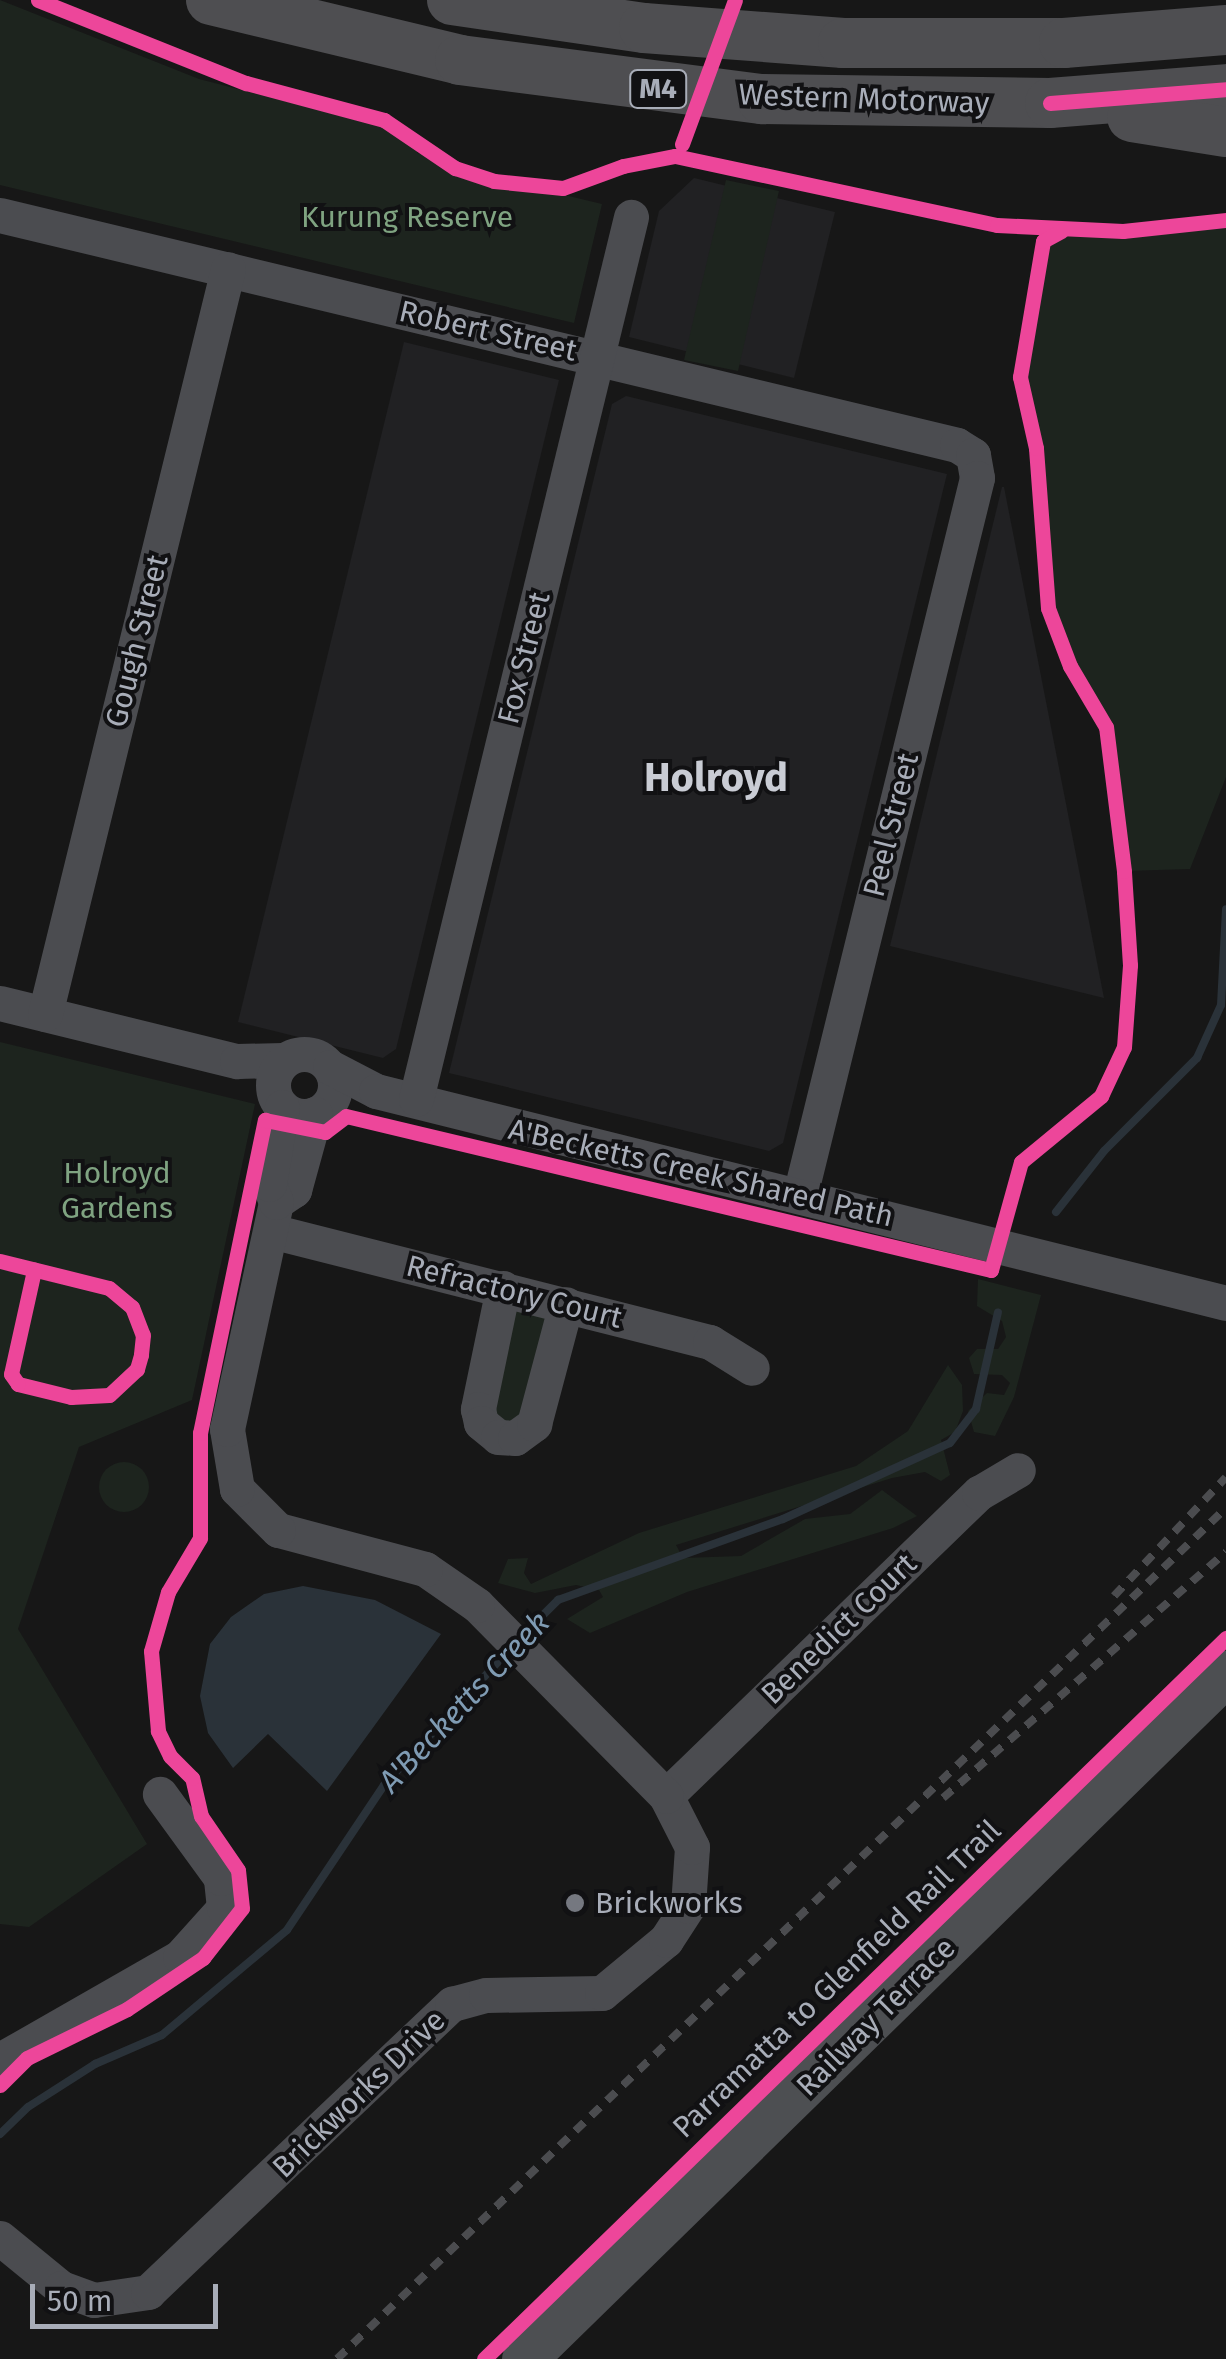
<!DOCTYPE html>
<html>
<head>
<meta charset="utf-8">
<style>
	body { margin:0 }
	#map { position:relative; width:1226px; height:2359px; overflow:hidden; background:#171717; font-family:"Fira Sans",sans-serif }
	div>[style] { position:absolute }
	.built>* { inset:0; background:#212123 }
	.green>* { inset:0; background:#1d241e }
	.round { border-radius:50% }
	.water>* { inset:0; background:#2a3239 }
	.stream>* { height:8px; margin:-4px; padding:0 4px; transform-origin:4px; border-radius:4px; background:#2a3239 }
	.minor>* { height:35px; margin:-17.5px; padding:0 17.5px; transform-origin:17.5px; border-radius:17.5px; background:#4b4c50 }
	.minor>.ring { margin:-17.5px; padding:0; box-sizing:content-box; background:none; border:35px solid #4b4c50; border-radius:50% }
	.major>* { height:45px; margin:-22.5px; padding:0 22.5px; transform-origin:22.5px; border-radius:22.5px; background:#4d4f52 }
	.highway>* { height:50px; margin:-25px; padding:0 25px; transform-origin:25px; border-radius:25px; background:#4e4e51 }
	.rail>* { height:8px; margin-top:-4px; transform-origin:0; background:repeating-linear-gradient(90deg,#4b4c4f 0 12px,transparent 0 22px) }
	.cycleway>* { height:15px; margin:-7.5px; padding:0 7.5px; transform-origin:7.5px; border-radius:7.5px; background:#ed469a }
	.dots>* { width:28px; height:28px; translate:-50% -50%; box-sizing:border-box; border:5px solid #111113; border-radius:50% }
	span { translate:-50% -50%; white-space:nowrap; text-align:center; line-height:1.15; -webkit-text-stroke:8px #111113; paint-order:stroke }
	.shield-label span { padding:2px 8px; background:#111113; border:2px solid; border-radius:8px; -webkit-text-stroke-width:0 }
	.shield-label { font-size:28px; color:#a8adb8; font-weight:700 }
	.street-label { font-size:30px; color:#a8adb8 }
	.park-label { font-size:30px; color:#7fa381 }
	.poi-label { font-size:30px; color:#a8adb8 }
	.left { translate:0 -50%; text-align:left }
	.water-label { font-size:32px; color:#7f9bb3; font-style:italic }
	.district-label { font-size:40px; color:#c9ccd4; font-weight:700 }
	.scale { position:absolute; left:30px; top:2284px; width:188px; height:45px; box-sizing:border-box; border:5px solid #a8adb8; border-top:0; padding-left:12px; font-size:30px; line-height:35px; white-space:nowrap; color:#a8adb8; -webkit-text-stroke:8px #111113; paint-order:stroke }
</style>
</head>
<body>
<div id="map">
	<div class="built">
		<div style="clip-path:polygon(694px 178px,835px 212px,794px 378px,629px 337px,659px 211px)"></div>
		<div style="clip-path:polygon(404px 342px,559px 380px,396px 1049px,383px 1058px,238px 1022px)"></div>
		<div style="clip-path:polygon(626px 396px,947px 474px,783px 1143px,769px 1151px,449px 1073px,612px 404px)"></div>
		<div style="clip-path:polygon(1002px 487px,1004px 487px,1104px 998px,890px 946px)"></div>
	</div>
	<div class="green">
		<div style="clip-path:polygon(0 0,199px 79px,388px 128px,417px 145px,417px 153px,448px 159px,447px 167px,602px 204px,574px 323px,0 185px)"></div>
		<div style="clip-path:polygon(726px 180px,779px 191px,738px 371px,684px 360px)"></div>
		<div style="clip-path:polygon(1226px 220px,1226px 777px,1190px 869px,1124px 871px,1106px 727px,1070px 666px,1048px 608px,1036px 448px,1020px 377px,1027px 323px,1043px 241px,1061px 231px)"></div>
		<div style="clip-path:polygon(0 1042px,255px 1104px,192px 1400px,79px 1447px,18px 1629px,147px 1844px,29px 1927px,0 1924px)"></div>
		<div style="clip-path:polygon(978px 1279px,1041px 1295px,1014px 1397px,995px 1436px,974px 1432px,968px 1411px,987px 1393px,1004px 1395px,1010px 1383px,1002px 1375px,974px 1374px,969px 1358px,977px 1349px,998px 1349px,1006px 1337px,1002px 1321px,977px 1306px)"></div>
		<div style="clip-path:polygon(527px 1305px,546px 1319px,525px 1418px,508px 1429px,487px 1405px,514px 1310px)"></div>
		<div style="clip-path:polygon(948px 1365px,962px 1385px,963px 1411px,955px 1432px,941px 1440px,950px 1475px,941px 1481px,925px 1472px,892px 1478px,676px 1545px,683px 1558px,741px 1556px,805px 1519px,850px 1514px,882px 1490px,917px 1516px,893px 1528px,687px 1592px,590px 1633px,567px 1619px,603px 1597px,599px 1590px,576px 1585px,535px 1593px,498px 1583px,508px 1559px,528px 1558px,524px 1573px,531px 1584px,639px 1533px,856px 1466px,908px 1431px)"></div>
		<div class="round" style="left:99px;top:1462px;width:50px;height:50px"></div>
	</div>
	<div class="water">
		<div style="clip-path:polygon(303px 1586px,375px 1600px,441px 1634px,327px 1791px,268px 1734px,233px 1768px,208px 1733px,200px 1696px,210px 1644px,231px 1617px,264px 1594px)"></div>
	</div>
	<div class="stream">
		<div style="left:1056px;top:1212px;width:78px;rotate:-51.8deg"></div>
		<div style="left:1104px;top:1151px;width:132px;rotate:-45deg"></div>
		<div style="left:1197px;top:1058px;width:58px;rotate:-65.6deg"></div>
		<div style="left:1221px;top:1005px;width:96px;rotate:-87deg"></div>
		<div style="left:520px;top:1638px;width:54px;rotate:-45deg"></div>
		<div style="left:558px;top:1600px;width:239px;rotate:-19.8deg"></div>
		<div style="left:783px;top:1519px;width:183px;rotate:-24.5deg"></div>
		<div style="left:950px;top:1443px;width:43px;rotate:-52.6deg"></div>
		<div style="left:976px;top:1409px;width:99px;rotate:-77.2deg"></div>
		<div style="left:0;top:2134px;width:39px;rotate:-44deg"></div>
		<div style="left:28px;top:2107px;width:80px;rotate:-32.7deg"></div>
		<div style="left:95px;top:2064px;width:73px;rotate:-23.4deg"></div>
		<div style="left:162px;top:2035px;width:163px;rotate:-40deg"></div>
		<div style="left:287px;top:1930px;width:174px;rotate:-56.2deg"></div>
		<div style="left:384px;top:1785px;width:181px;rotate:-47.2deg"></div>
	</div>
	<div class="minor">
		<div style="left:0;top:215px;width:984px;rotate:13.51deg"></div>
		<div style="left:957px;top:445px;width:19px;rotate:32deg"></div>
		<div style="left:973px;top:455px;width:23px;rotate:80deg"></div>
		<div style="left:977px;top:478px;width:739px;rotate:103.87deg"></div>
		<div style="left:0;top:1003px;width:244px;rotate:13.8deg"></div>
		<div style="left:237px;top:1061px;width:46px;rotate:-1.2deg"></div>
		<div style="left:45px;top:1014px;width:767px;rotate:-76.2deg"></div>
		<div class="ring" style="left:273px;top:1054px;width:27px;height:27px"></div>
		<div style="left:330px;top:1067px;width:52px;rotate:27.6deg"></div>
		<div style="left:376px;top:1091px;width:876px;rotate:14deg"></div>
		<div style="left:416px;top:1099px;width:908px;rotate:-76.3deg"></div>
		<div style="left:276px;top:1202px;width:22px;rotate:-34deg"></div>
		<div style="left:294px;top:1190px;width:79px;rotate:-74.6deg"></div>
		<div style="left:271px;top:1231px;width:453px;rotate:14.2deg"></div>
		<div style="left:710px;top:1342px;width:49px;rotate:31.8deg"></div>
		<div style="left:503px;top:1288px;width:124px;rotate:101.7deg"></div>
		<div style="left:478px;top:1409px;width:14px;rotate:78deg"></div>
		<div style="left:481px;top:1423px;width:22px;rotate:39deg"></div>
		<div style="left:498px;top:1437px;width:17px;rotate:3deg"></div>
		<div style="left:515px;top:1438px;width:24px;rotate:-36deg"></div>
		<div style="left:534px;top:1424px;width:124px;rotate:-75.1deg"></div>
		<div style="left:666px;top:1796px;width:436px;rotate:-44.1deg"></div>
		<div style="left:979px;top:1493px;width:45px;rotate:-30.5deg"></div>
		<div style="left:0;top:2060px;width:207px;rotate:-29.8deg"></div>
		<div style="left:180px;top:1957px;width:66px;rotate:-48.1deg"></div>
		<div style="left:224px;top:1908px;width:30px;rotate:-96deg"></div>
		<div style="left:221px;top:1878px;width:104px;rotate:-126deg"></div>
		<div style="left:0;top:2238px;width:79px;rotate:39.3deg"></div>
		<div style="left:61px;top:2288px;width:35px;rotate:20deg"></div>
		<div style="left:94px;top:2300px;width:55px;rotate:-8.4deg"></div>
		<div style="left:148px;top:2292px;width:419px;rotate:-43.5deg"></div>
		<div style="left:452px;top:2004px;width:35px;rotate:-15deg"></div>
		<div style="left:486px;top:1995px;width:116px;rotate:-1deg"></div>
		<div style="left:602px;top:1993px;width:83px;rotate:-39.6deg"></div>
		<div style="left:666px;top:1940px;width:40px;rotate:-57.1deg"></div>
		<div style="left:688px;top:1906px;width:59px;rotate:-86.1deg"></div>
		<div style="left:692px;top:1847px;width:57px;rotate:-117deg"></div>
		<div style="left:666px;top:1796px;width:269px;rotate:-134.7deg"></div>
		<div style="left:477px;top:1605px;width:63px;rotate:-145.3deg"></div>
		<div style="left:425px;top:1569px;width:152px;rotate:-165.1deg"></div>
		<div style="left:278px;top:1530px;width:58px;rotate:-135deg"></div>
		<div style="left:237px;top:1489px;width:61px;rotate:-99.5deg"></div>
		<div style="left:227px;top:1429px;width:232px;rotate:-77.8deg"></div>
		<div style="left:276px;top:1202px;width:19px;rotate:-111deg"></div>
		<div style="left:269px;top:1184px;width:78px;rotate:-80.4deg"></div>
	</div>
	<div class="major">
		<div style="left:524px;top:2359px;width:982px;rotate:-44.34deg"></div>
	</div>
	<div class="highway">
		<div style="left:211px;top:0;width:256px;rotate:13.5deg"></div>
		<div style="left:460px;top:60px;width:305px;rotate:7.4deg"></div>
		<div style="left:762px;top:99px;width:288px;rotate:0.8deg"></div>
		<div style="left:1050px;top:103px;width:177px;rotate:-4.5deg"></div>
		<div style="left:452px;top:0;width:194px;rotate:8.3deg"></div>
		<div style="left:644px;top:28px;width:200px;rotate:4.3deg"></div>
		<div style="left:843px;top:43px;width:221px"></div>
		<div style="left:1064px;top:43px;width:163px;rotate:-4.6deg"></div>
		<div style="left:1132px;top:117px;width:95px;rotate:9.1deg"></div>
	</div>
	<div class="rail">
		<div style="left:1114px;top:1596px;width:163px;rotate:-46.7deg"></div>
		<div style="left:943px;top:1798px;width:375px;rotate:-41deg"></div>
		<div style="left:337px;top:2359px;width:1231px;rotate:-43.75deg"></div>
	</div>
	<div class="cycleway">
		<div style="left:38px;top:0;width:224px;rotate:21.8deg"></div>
		<div style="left:246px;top:83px;width:143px;rotate:15deg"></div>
		<div style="left:384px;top:120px;width:86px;rotate:34.1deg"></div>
		<div style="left:455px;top:168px;width:41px;rotate:18.4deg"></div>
		<div style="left:494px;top:181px;width:69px;rotate:5.8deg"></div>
		<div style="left:563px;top:188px;width:64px;rotate:-20.1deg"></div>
		<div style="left:623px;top:166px;width:53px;rotate:-10.9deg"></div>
		<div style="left:675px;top:156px;width:329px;rotate:12.1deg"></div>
		<div style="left:997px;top:225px;width:126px;rotate:2.7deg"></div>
		<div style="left:1123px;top:231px;width:104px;rotate:-6.1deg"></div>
		<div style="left:1050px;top:103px;width:177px;rotate:-4.5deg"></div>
		<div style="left:682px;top:144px;width:153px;rotate:-69.8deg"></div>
		<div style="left:0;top:1261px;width:112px;rotate:13.9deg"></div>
		<div style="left:109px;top:1288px;width:30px;rotate:40deg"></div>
		<div style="left:132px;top:1307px;width:30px;rotate:69deg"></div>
		<div style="left:143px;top:1335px;width:20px;rotate:96deg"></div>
		<div style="left:141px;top:1355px;width:15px;rotate:106deg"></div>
		<div style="left:137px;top:1369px;width:38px;rotate:137deg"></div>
		<div style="left:109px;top:1395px;width:38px;rotate:177deg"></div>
		<div style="left:71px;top:1397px;width:55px;rotate:-166.2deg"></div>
		<div style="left:18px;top:1384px;width:12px;rotate:-125deg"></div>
		<div style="left:11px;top:1374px;width:107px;rotate:-77.5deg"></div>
		<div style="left:0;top:2085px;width:38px;rotate:-45deg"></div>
		<div style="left:27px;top:2058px;width:111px;rotate:-26.1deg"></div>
		<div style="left:127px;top:2009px;width:92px;rotate:-33.9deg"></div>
		<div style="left:203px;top:1958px;width:63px;rotate:-52deg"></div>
		<div style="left:242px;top:1908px;width:38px;rotate:-96deg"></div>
		<div style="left:238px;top:1870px;width:65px;rotate:-124.4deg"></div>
		<div style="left:201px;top:1816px;width:39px;rotate:-103deg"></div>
		<div style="left:192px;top:1778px;width:31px;rotate:-135deg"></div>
		<div style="left:170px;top:1756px;width:28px;rotate:-116deg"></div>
		<div style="left:158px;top:1731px;width:80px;rotate:-95deg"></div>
		<div style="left:151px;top:1651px;width:61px;rotate:-73.9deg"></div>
		<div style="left:168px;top:1592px;width:63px;rotate:-59.3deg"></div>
		<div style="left:200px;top:1538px;width:105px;rotate:-90deg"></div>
		<div style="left:200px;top:1433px;width:320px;rotate:-78.3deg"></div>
		<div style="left:265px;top:1120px;width:61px;rotate:11.3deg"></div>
		<div style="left:325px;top:1132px;width:26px;rotate:-37deg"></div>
		<div style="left:346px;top:1116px;width:663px;rotate:13.43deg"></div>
		<div style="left:991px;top:1270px;width:112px;rotate:-74.5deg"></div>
		<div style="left:1021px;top:1162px;width:104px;rotate:-39.5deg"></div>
		<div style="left:1101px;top:1096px;width:54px;rotate:-64.9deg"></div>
		<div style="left:1124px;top:1047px;width:82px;rotate:-85.8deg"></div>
		<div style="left:1130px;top:965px;width:94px;rotate:-93.7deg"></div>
		<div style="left:1124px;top:871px;width:145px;rotate:-97.1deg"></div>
		<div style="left:1106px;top:727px;width:71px;rotate:-120.5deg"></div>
		<div style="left:1070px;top:666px;width:62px;rotate:-110.8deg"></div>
		<div style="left:1048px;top:608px;width:160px;rotate:-94.3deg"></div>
		<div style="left:1036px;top:448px;width:73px;rotate:-102.7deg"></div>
		<div style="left:1020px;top:377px;width:138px;rotate:-80.4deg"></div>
		<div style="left:1043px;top:241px;width:21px;rotate:-29deg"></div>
		<div style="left:484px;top:2359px;width:1035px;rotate:-44.18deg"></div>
	</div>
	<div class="dots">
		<div style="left:575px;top:1903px;background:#757880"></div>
	</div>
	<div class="shield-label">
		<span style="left:658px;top:89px">M4</span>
	</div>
	<div class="street-label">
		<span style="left:864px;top:99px;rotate:2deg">Western Motorway</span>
		<span style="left:488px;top:331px;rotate:13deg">Robert Street</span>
		<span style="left:137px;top:641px;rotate:-76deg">Gough Street</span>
		<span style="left:524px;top:658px;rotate:-76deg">Fox Street</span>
		<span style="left:891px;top:825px;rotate:-76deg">Peel Street</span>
		<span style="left:701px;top:1173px;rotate:13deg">A'Becketts Creek Shared Path</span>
		<span style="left:514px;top:1292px;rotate:14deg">Refractory Court</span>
		<span style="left:839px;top:1629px;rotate:-44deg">Benedict Court</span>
		<span style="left:837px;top:1979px;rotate:-44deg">Parramatta to Glenfield Rail Trail</span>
		<span style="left:876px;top:2017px;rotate:-45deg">Railway Terrace</span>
		<span style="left:359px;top:2094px;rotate:-44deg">Brickworks Drive</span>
	</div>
	<div class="park-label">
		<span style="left:407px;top:217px">Kurung Reserve</span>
		<span style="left:117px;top:1190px">Holroyd<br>Gardens</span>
	</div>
	<div class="poi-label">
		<span class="left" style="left:595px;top:1903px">Brickworks</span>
	</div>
	<div class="water-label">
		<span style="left:464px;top:1702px;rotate:-47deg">A'Becketts Creek</span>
	</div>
	<div class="district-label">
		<span style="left:716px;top:778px">Holroyd</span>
	</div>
	<div class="scale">50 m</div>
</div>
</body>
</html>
